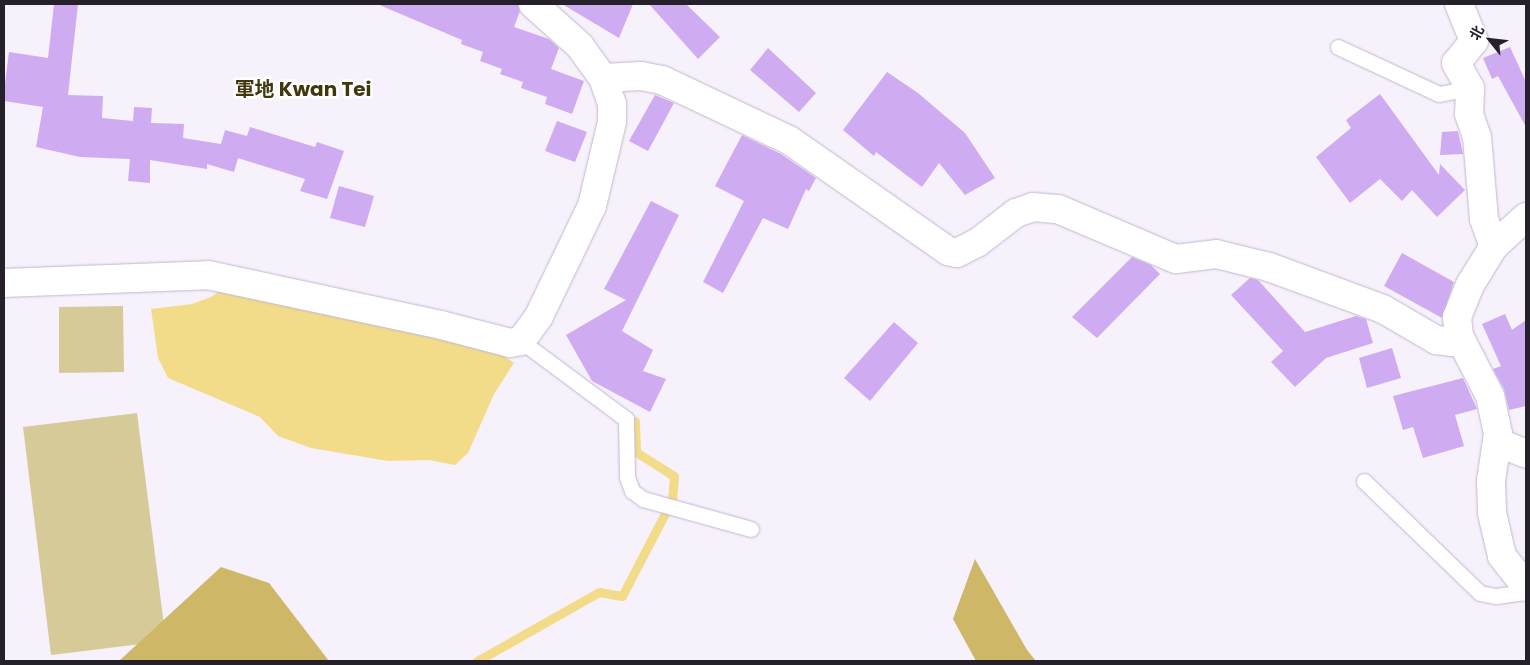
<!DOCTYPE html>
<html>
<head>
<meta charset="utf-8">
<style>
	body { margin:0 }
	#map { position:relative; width:1530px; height:665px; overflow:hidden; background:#f7f1fc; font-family:Poppins,"Noto Sans SC",sans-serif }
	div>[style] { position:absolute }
	.green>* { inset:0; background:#d7ca99 }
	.forest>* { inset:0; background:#ceb867 }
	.water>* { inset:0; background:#f2dc8a }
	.stream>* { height:9px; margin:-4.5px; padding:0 4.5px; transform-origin:4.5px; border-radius:4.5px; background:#f2dc8a }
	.building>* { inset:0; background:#cfacf2 }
	.roads { filter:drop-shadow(0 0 1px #c2b6d0) drop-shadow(0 0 1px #c2b6d0) }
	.lane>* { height:15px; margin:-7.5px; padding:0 7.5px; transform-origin:7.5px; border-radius:7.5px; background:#fff }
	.street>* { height:28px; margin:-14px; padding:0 14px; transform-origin:14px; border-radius:14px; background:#fff }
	span { translate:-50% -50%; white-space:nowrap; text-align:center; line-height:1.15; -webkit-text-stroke:5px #fff; paint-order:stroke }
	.district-label { font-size:20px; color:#41370d; font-weight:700 }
	.frame { position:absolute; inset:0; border:5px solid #25202a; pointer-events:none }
	.north { position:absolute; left:1465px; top:15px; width:50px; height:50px; -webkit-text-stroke:4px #fff; paint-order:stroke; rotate:299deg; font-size:14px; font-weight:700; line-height:20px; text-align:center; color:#25202a }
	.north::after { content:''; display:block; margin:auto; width:18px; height:22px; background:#25202a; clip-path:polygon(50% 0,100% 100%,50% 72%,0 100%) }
</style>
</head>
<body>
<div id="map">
	<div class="green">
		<div style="clip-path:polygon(123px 306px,124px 372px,59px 373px,59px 307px)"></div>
		<div style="clip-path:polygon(137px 413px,166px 641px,51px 655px,23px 427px)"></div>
	</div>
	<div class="forest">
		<div style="clip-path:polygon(975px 559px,1027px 650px,1036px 661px,976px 661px,953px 619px)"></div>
		<div style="clip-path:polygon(221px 567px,269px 583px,329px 661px,119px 661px)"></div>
	</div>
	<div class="water">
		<div style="clip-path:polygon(222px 289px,499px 352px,514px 363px,494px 394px,468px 453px,455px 465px,429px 460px,388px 461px,311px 448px,278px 436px,260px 417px,168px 378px,158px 358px,151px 309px,192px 304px,211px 297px)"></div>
	</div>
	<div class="stream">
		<div style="left:477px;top:661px;width:140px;rotate:-29.5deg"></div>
		<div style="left:599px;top:592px;width:23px;rotate:10deg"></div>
		<div style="left:622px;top:596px;width:108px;rotate:-62.5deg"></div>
		<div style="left:672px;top:500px;width:24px;rotate:-85deg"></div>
		<div style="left:674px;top:476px;width:45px;rotate:-147.7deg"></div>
		<div style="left:636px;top:452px;width:31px;rotate:-92deg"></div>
	</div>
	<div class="building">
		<div style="clip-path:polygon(54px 4px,78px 4px,68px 95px,103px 96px,102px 118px,133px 121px,134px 107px,152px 108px,151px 123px,184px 124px,183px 138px,221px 144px,225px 130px,247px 136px,250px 127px,315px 147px,317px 142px,344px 151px,327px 199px,300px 191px,305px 179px,238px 158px,234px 172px,207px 164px,207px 169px,150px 160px,150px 183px,128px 181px,130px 159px,80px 157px,36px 147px,43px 107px,4px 101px,4px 91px,9px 52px,48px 58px)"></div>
		<div style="clip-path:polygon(377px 4px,518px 4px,520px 11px,514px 27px,549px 39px,559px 48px,551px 69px,584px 81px,572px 114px,545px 104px,547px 97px,521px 88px,523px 82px,500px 74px,502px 69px,480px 61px,483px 52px,461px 44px,462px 40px)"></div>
		<div style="clip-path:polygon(562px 4px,633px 4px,619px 38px)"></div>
		<div style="clip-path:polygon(649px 4px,686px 4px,720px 37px,698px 59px)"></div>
		<div style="clip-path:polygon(1510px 47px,1526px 82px,1526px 127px,1498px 76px,1492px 79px,1483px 58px)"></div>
		<div style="clip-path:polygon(768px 48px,816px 93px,799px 112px,750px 70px)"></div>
		<div style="clip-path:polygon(887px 72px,918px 93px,965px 133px,995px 178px,965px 195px,939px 163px,922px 187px,876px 152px,874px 156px,843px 130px)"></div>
		<div style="clip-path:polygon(1380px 94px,1439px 175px,1440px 164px,1465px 190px,1437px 217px,1412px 190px,1402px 201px,1380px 179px,1350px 203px,1316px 157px,1351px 128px,1346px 120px)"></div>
		<div style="clip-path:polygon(655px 95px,674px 103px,648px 151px,629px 141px)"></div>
		<div style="clip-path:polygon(557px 121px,587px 132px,575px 162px,545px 151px)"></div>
		<div style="clip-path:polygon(1458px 131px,1463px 154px,1440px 155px,1442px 132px)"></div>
		<div style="clip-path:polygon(742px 135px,781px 154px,816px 178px,809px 191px,806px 189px,788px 229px,763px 218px,723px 293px,703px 282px,744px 201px,715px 186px)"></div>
		<div style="clip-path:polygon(339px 186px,374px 196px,365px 227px,330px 218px)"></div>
		<div style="clip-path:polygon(651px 201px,679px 215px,622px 331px,653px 350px,643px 371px,666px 379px,650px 412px,592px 381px,566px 335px,626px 300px,604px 289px)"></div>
		<div style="clip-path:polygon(1402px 253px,1454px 282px,1442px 318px,1384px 286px)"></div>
		<div style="clip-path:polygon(1132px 257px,1151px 265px,1160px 274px,1097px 338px,1072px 317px)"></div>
		<div style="clip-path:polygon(1250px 278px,1258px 280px,1305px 332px,1356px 316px,1366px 319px,1373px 343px,1326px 358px,1295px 387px,1271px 362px,1283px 351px,1231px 295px)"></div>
		<div style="clip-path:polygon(1505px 314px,1512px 330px,1526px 320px,1526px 406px,1509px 410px,1504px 389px,1493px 369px,1501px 366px,1482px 324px)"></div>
		<div style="clip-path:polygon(894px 322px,918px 343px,870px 401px,844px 378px)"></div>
		<div style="clip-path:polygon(1392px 348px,1401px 378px,1367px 388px,1359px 358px)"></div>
		<div style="clip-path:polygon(1463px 378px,1477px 409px,1455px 415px,1464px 446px,1423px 458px,1413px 427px,1403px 430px,1393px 396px)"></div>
	</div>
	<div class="roads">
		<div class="lane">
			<div style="left:1338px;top:47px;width:111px;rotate:25deg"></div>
			<div style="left:1439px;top:94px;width:32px;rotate:-11deg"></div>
			<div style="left:521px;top:341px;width:131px;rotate:36.6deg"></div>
			<div style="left:626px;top:419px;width:58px;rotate:89deg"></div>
			<div style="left:627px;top:477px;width:15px;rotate:70deg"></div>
			<div style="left:632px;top:491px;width:14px;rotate:36deg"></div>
			<div style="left:643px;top:499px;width:112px;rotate:15.5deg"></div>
			<div style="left:1364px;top:481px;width:161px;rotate:44deg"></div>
			<div style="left:1480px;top:593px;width:16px;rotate:11deg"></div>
			<div style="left:1496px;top:596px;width:30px;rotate:-8deg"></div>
		</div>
		<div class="street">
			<div style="left:1459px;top:4px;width:40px;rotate:68deg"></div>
			<div style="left:1474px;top:41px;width:28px;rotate:129deg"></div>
			<div style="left:1456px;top:63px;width:29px;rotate:61deg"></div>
			<div style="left:1470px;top:88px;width:26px;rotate:92deg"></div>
			<div style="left:1469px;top:114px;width:24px;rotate:71deg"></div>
			<div style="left:1477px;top:137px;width:82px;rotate:85.1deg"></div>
			<div style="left:1484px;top:219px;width:29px;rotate:70deg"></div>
			<div style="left:603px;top:78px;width:38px;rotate:-3deg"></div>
			<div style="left:641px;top:76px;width:21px;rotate:11deg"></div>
			<div style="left:662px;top:80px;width:140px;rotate:25.3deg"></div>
			<div style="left:789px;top:140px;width:194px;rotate:34.9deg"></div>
			<div style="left:948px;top:251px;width:9px;rotate:13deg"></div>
			<div style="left:957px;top:253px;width:22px;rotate:-27deg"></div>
			<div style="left:977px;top:243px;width:49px;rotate:-37.6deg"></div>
			<div style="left:1016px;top:213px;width:18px;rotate:-19deg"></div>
			<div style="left:1033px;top:207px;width:25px;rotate:5deg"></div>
			<div style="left:1058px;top:209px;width:128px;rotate:23deg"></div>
			<div style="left:1176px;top:259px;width:40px;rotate:-7.1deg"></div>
			<div style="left:1216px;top:254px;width:55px;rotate:13.8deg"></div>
			<div style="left:1269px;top:267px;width:121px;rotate:20.2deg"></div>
			<div style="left:1383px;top:309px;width:61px;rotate:30.3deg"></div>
			<div style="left:1436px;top:340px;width:16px;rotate:7deg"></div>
			<div style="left:1452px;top:342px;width:9px;rotate:-41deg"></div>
			<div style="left:1526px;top:217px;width:43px;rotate:137.8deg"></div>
			<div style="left:1494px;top:246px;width:46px;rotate:121.6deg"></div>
			<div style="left:1470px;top:285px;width:35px;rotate:112deg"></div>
			<div style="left:1457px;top:317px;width:19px;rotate:84deg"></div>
			<div style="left:1459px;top:336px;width:68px;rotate:62.7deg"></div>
			<div style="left:1490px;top:396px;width:39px;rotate:78deg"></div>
			<div style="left:1498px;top:434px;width:48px;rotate:98.5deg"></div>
			<div style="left:1491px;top:481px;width:32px;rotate:88deg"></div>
			<div style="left:1492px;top:513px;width:44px;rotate:76.9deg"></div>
			<div style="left:1502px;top:556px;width:39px;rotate:52deg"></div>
			<div style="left:4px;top:283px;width:204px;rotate:-2.2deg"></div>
			<div style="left:208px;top:275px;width:238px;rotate:12.1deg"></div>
			<div style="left:441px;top:325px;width:71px;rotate:14.6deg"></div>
			<div style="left:510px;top:343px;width:11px;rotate:-10deg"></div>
			<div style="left:521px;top:341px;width:31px;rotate:-54deg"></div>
			<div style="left:539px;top:316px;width:122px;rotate:-64.3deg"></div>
			<div style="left:592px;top:206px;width:86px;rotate:-76.6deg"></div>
			<div style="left:612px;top:122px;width:18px;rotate:-90deg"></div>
			<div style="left:612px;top:104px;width:28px;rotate:-109deg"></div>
			<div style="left:603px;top:78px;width:39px;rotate:-126deg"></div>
			<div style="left:580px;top:46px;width:63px;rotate:-138.2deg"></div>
			<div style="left:1497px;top:442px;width:31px;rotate:22deg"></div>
		</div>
	</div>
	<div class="district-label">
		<span style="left:303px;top:89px">軍地 Kwan Tei</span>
	</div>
	<div class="frame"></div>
	<div class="north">北</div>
</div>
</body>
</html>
